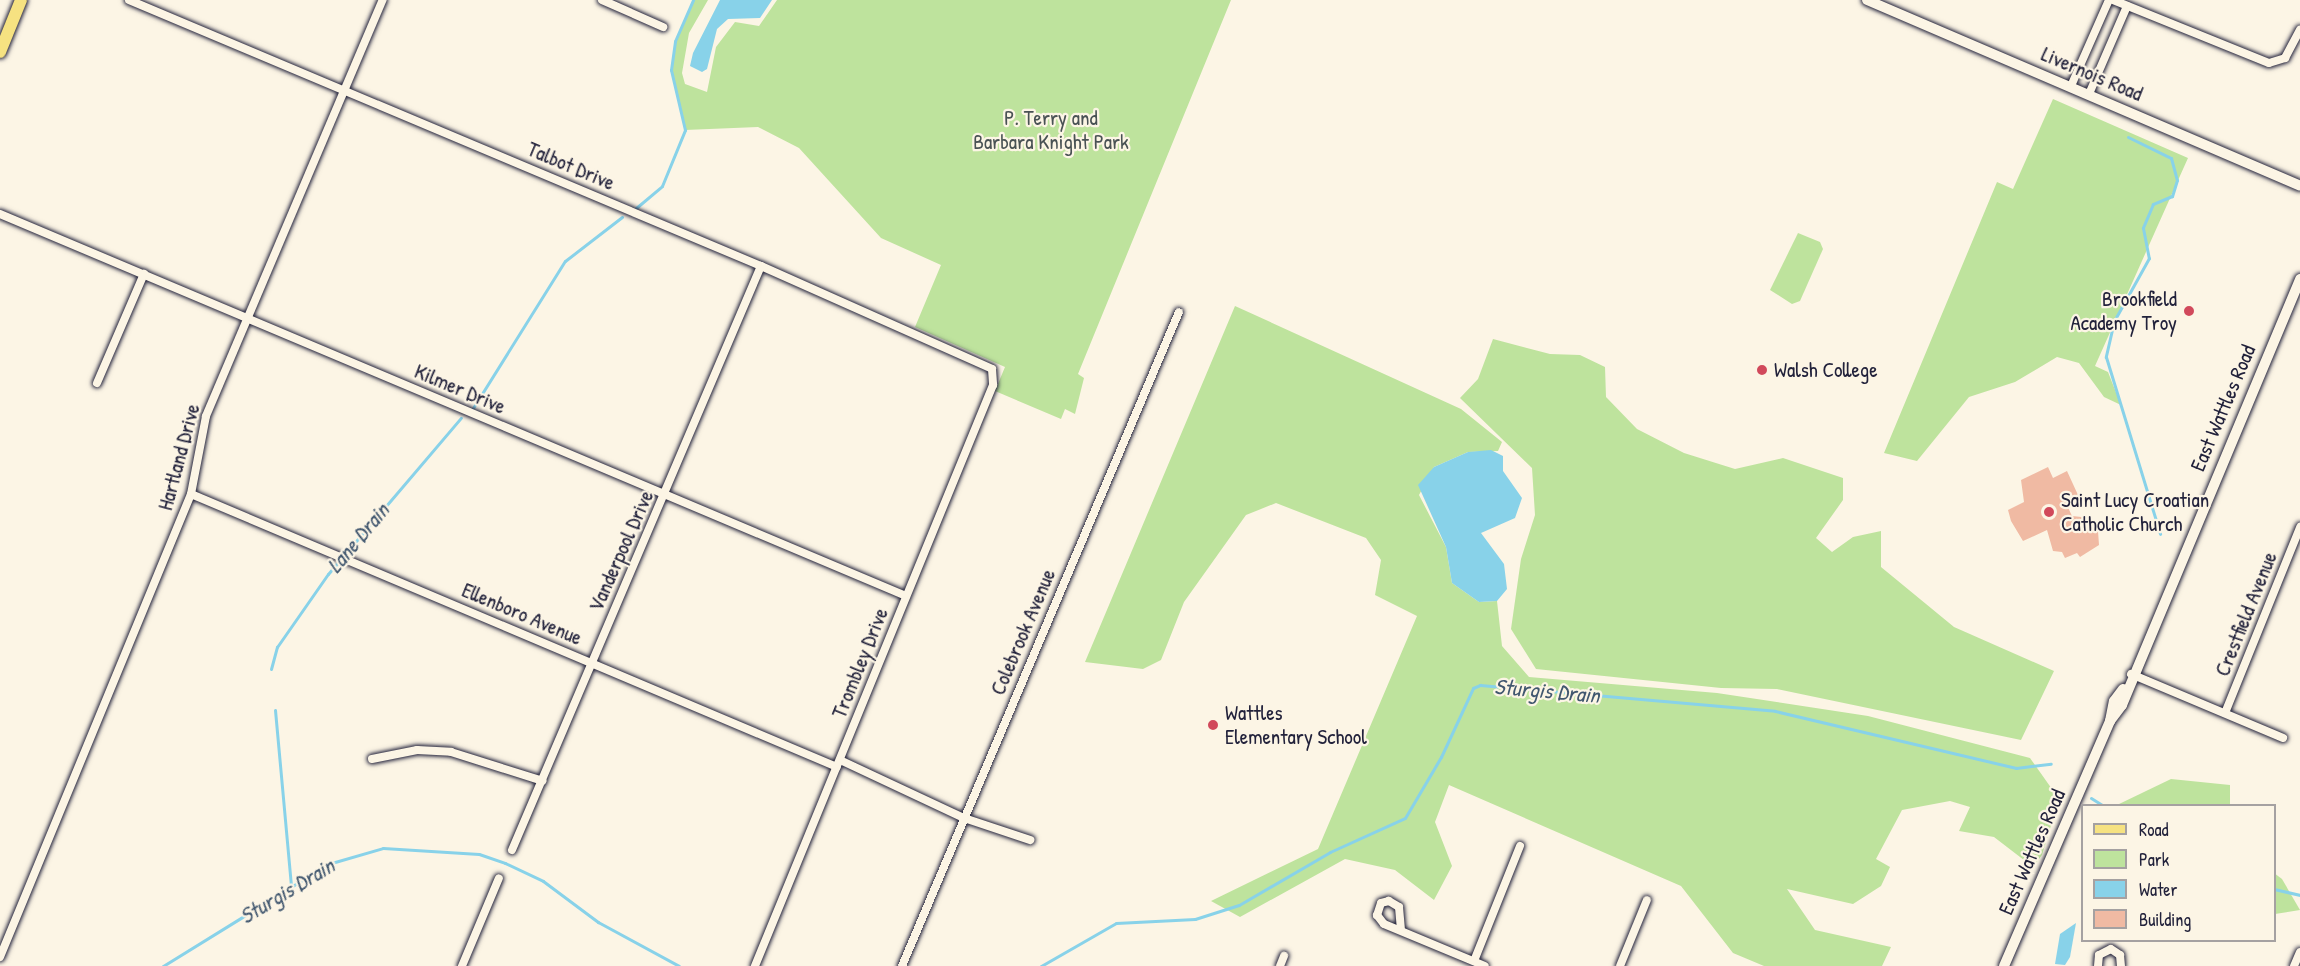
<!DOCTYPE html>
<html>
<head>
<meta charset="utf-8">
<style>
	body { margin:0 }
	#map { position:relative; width:2300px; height:966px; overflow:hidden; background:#fcf5e5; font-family:"Patrick Hand",sans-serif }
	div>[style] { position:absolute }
	.green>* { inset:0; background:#bee39d }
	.water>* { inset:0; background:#88d2e9 }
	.stream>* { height:3px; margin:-1.5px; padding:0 1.5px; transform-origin:1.5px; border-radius:1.5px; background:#88d2e9 }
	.building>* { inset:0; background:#f0baa3 }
	.roads { filter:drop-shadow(0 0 2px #22223b) drop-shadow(0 0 2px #22223b) }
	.street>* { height:8px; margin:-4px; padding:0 4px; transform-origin:4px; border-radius:4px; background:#fcf5e5 }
	.secondary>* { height:10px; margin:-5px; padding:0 5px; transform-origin:5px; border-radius:5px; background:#fcf5e5 }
	.primary>* { height:12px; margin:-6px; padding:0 6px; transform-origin:6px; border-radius:6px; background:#f6e281 }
	.dots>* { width:16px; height:16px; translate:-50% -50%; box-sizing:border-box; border:3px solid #fcf5e5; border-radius:50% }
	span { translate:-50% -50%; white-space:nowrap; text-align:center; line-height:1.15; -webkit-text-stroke:4.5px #fcf5e5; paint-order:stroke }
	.street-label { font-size:21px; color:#22223b }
	.park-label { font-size:21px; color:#495254 }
	.poi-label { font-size:21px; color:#22223b }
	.right { translate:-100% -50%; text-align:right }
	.left { translate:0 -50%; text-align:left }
	.water-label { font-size:22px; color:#41576f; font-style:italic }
	.legend { position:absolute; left:2081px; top:804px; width:195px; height:138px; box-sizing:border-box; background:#fcf5e5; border:2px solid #a5a1a1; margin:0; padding:8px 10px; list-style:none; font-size:18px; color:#22223b }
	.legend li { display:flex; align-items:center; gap:12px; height:30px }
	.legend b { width:30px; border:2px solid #a5a1a1 }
</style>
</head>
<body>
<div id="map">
	<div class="green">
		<div style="clip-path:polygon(693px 0,708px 0,689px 33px,682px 73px,685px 84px,707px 92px,716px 47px,735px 22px,759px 26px,777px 0,1231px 0,1078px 374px,1084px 378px,1075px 414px,1065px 409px,1061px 419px,995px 391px,1005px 367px,915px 327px,941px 265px,881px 238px,799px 148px,758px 127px,685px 130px,671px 70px,675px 41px)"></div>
		<div style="clip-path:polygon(2053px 99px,2188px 158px,2095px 366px,2108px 372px,2121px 405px,2104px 397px,2079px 363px,2057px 357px,2015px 382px,1969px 397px,1917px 461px,1884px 453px,1997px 182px,2013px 189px)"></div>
		<div style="clip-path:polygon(1798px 233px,1820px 242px,1823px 249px,1800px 301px,1792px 304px,1770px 290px)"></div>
		<div style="clip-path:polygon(1235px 306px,1461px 409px,1502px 442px,1498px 451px,1468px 452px,1434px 467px,1419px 495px,1446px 547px,1452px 583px,1479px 602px,1497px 601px,1502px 646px,1529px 677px,1717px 693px,1868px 716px,2030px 758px,2059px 799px,2042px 855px,2033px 867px,1994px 837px,1959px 831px,1970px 807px,1950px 801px,1902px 810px,1876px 859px,1890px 867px,1881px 886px,1853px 904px,1787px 889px,1815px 930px,1891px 947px,1882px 966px,1764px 966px,1733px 953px,1681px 886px,1449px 785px,1435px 822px,1452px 866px,1434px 900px,1395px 870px,1345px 859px,1240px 917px,1211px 901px,1318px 849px,1417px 616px,1375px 595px,1381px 560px,1366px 538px,1276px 503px,1246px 515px,1184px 602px,1161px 660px,1143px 669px,1085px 662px)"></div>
		<div style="clip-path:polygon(1493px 339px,1550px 354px,1580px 355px,1605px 367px,1606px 397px,1637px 429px,1684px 453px,1735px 469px,1783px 458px,1843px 478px,1843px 500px,1816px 538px,1832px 552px,1853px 537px,1881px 531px,1881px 567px,1954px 627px,2054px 671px,2021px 740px,1777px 689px,1721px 688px,1536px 669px,1511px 629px,1521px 559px,1535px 515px,1532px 468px,1460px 398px,1478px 379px)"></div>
		<div style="clip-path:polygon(2171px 779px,2230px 785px,2230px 805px,2117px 805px)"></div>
		<div style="clip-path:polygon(2274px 873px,2282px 879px,2300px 910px,2275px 914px)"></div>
	</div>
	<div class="water">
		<div style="clip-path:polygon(720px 0,772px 0,760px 18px,728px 19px,717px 29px,707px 69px,702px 72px,690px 66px,693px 53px)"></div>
		<div style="clip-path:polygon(1491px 450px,1503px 456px,1503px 471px,1522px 498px,1515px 518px,1481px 533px,1504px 564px,1507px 589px,1497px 601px,1479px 602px,1452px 583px,1446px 547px,1418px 485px,1434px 467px,1468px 452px)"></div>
		<div style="clip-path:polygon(2076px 923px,2070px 957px,2065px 965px,2055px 964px,2060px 934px)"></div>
	</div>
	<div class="stream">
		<div style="left:2128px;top:137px;width:48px;rotate:26deg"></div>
		<div style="left:2171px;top:158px;width:23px;rotate:75deg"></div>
		<div style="left:2177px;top:180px;width:17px;rotate:107deg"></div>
		<div style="left:2172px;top:196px;width:21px;rotate:157deg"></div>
		<div style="left:2153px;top:204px;width:26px;rotate:113deg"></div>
		<div style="left:2143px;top:228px;width:31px;rotate:79deg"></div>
		<div style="left:2149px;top:258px;width:72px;rotate:119.1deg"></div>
		<div style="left:2114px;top:321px;width:37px;rotate:103deg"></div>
		<div style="left:2106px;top:357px;width:185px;rotate:73deg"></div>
		<div style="left:636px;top:208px;width:34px;rotate:-40deg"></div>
		<div style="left:662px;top:186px;width:61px;rotate:-67.7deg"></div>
		<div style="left:685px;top:130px;width:62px;rotate:-103.1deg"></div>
		<div style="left:671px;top:70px;width:29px;rotate:-82deg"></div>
		<div style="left:675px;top:41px;width:45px;rotate:-66.3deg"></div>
		<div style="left:473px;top:408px;width:173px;rotate:-58deg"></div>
		<div style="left:565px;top:261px;width:72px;rotate:-37.7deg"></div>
		<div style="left:271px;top:669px;width:23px;rotate:-75deg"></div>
		<div style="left:277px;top:647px;width:89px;rotate:-55.1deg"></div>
		<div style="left:328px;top:574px;width:205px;rotate:-49.6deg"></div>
		<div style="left:275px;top:710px;width:178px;rotate:84.8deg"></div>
		<div style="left:2091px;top:798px;width:15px;rotate:32deg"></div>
		<div style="left:2274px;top:889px;width:27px;rotate:13deg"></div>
		<div style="left:163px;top:966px;width:194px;rotate:-31.7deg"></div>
		<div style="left:328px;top:864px;width:57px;rotate:-16.2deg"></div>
		<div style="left:383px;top:848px;width:96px;rotate:3.6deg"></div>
		<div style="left:479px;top:854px;width:28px;rotate:19deg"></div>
		<div style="left:505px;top:863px;width:42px;rotate:25.3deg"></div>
		<div style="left:543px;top:881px;width:69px;rotate:36.7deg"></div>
		<div style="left:598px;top:922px;width:92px;rotate:28.5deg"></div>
		<div style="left:1041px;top:966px;width:86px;rotate:-29.8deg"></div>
		<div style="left:1116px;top:923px;width:79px;rotate:-2.9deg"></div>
		<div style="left:1195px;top:919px;width:46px;rotate:-17.7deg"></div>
		<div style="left:1239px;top:905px;width:105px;rotate:-30.2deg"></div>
		<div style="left:1330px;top:852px;width:82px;rotate:-24.4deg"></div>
		<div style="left:1405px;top:818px;width:71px;rotate:-59.5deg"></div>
		<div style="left:1441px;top:757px;width:76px;rotate:-65.1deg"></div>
		<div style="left:1473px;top:688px;width:8px;rotate:-23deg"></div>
		<div style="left:1480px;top:685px;width:296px;rotate:5deg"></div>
		<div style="left:1775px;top:711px;width:248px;rotate:13.3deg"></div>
		<div style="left:2016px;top:768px;width:35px;rotate:-7deg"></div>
	</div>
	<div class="building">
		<div style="clip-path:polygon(2048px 467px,2053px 478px,2067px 471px,2078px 495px,2065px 501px,2072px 516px,2091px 518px,2098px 531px,2099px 545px,2080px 557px,2077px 553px,2065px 558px,2062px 552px,2053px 551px,2047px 530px,2023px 541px,2011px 521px,2008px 510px,2024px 502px,2021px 480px)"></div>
	</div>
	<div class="roads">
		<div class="street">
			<div style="left:129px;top:0;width:686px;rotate:22.83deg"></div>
			<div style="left:761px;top:266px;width:253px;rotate:24deg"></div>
			<div style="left:992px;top:369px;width:16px;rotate:86deg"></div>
			<div style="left:993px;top:385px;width:628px;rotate:112.28deg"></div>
			<div style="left:602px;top:0;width:67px;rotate:23.9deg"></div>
			<div style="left:2113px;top:0;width:168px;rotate:22deg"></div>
			<div style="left:2269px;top:63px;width:17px;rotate:-17deg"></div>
			<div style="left:2285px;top:58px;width:32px;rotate:-62deg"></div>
			<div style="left:2071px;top:86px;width:94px;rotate:-66.2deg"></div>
			<div style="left:2089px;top:94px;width:96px;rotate:-66.6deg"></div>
			<div style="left:0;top:214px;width:983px;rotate:22.86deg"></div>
			<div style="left:97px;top:383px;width:119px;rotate:-66.7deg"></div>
			<div style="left:191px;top:494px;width:701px;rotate:22.91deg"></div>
			<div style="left:2131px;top:674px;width:165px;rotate:22.8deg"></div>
			<div style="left:2225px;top:713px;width:201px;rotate:-68deg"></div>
			<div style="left:372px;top:759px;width:46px;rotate:-11.3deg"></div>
			<div style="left:417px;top:750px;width:34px;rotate:3deg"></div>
			<div style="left:451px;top:752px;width:96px;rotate:17.5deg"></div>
			<div style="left:840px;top:760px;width:137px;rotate:25.1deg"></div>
			<div style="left:964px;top:818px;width:70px;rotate:18.4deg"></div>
			<div style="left:512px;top:850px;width:635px;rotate:-66.91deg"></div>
			<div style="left:1401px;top:930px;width:23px;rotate:-95deg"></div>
			<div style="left:1399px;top:907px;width:12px;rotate:-149deg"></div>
			<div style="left:1389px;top:901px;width:8px;rotate:166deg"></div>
			<div style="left:1381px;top:903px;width:13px;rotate:108deg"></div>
			<div style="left:1377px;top:915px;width:11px;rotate:52deg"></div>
			<div style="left:1384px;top:924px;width:109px;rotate:22.6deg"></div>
			<div style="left:0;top:957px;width:501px;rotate:-67.58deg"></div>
			<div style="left:191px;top:494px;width:79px;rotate:-79.1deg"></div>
			<div style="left:206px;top:416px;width:452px;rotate:-67deg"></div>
			<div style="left:1474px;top:961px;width:124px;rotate:-68.2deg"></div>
			<div style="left:462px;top:966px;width:95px;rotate:-67.2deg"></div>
			<div style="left:902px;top:966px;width:710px;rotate:-67.05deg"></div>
			<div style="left:1280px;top:966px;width:11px;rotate:-68deg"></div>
			<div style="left:1620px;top:966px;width:71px;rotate:-67.8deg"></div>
			<div style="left:2098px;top:966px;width:11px;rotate:-85deg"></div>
			<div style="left:2099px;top:955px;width:13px;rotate:-27deg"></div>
			<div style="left:2111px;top:949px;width:11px;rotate:34deg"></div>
			<div style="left:2120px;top:955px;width:11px;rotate:85deg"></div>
			<div style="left:2294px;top:966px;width:15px;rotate:-67deg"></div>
		</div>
		<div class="secondary">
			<div style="left:1867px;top:0;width:471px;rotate:23.2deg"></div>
			<div style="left:2110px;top:721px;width:20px;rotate:-53deg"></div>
			<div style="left:2122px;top:705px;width:462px;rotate:-67.3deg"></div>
			<div style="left:2004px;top:966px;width:267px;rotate:-66.6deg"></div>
			<div style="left:2110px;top:721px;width:20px;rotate:-79deg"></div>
			<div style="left:2114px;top:701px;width:15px;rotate:-53deg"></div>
		</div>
		<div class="primary">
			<div style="left:0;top:52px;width:56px;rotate:-68deg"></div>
		</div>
	</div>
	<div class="dots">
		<div style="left:2189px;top:311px;background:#d1495b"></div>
		<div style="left:1762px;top:370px;background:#d1495b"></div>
		<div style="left:2049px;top:512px;background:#d1495b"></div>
		<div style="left:1213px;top:725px;background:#d1495b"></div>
	</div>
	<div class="street-label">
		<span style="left:2092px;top:74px;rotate:23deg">Livernois Road</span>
		<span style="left:571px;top:166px;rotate:23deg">Talbot Drive</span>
		<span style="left:460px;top:389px;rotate:23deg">Kilmer Drive</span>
		<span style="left:2223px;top:408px;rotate:-67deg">East Wattles Road</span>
		<span style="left:179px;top:457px;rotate:-75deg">Hartland Drive</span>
		<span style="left:621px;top:551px;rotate:-66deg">Vanderpool Drive</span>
		<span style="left:522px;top:614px;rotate:23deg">Ellenboro Avenue</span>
		<span style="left:2246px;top:614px;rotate:-68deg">Crestfield Avenue</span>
		<span style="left:1023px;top:632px;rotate:-67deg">Colebrook Avenue</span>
		<span style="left:860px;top:663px;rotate:-68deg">Trombley Drive</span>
		<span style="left:2032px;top:852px;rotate:-66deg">East Wattles Road</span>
	</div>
	<div class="park-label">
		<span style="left:1051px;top:130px">P. Terry and<br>Barbara Knight Park</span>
	</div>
	<div class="poi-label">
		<span class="right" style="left:2177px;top:311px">Brookfield<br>Academy Troy</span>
		<span class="left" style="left:1774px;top:370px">Walsh College</span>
		<span class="left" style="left:2061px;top:512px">Saint Lucy Croatian<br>Catholic Church</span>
		<span class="left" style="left:1225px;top:725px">Wattles<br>Elementary School</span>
	</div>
	<div class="water-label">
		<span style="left:358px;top:538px;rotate:-50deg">Lane Drain</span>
		<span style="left:1547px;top:691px;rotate:5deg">Sturgis Drain</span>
		<span style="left:287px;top:891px;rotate:-31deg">Sturgis Drain</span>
	</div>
	<ul class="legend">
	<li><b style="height:8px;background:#f6e281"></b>Road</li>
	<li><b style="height:16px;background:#bee39d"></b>Park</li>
	<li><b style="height:16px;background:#88d2e9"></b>Water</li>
	<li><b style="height:16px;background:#f0baa3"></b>Building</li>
	</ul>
</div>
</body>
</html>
